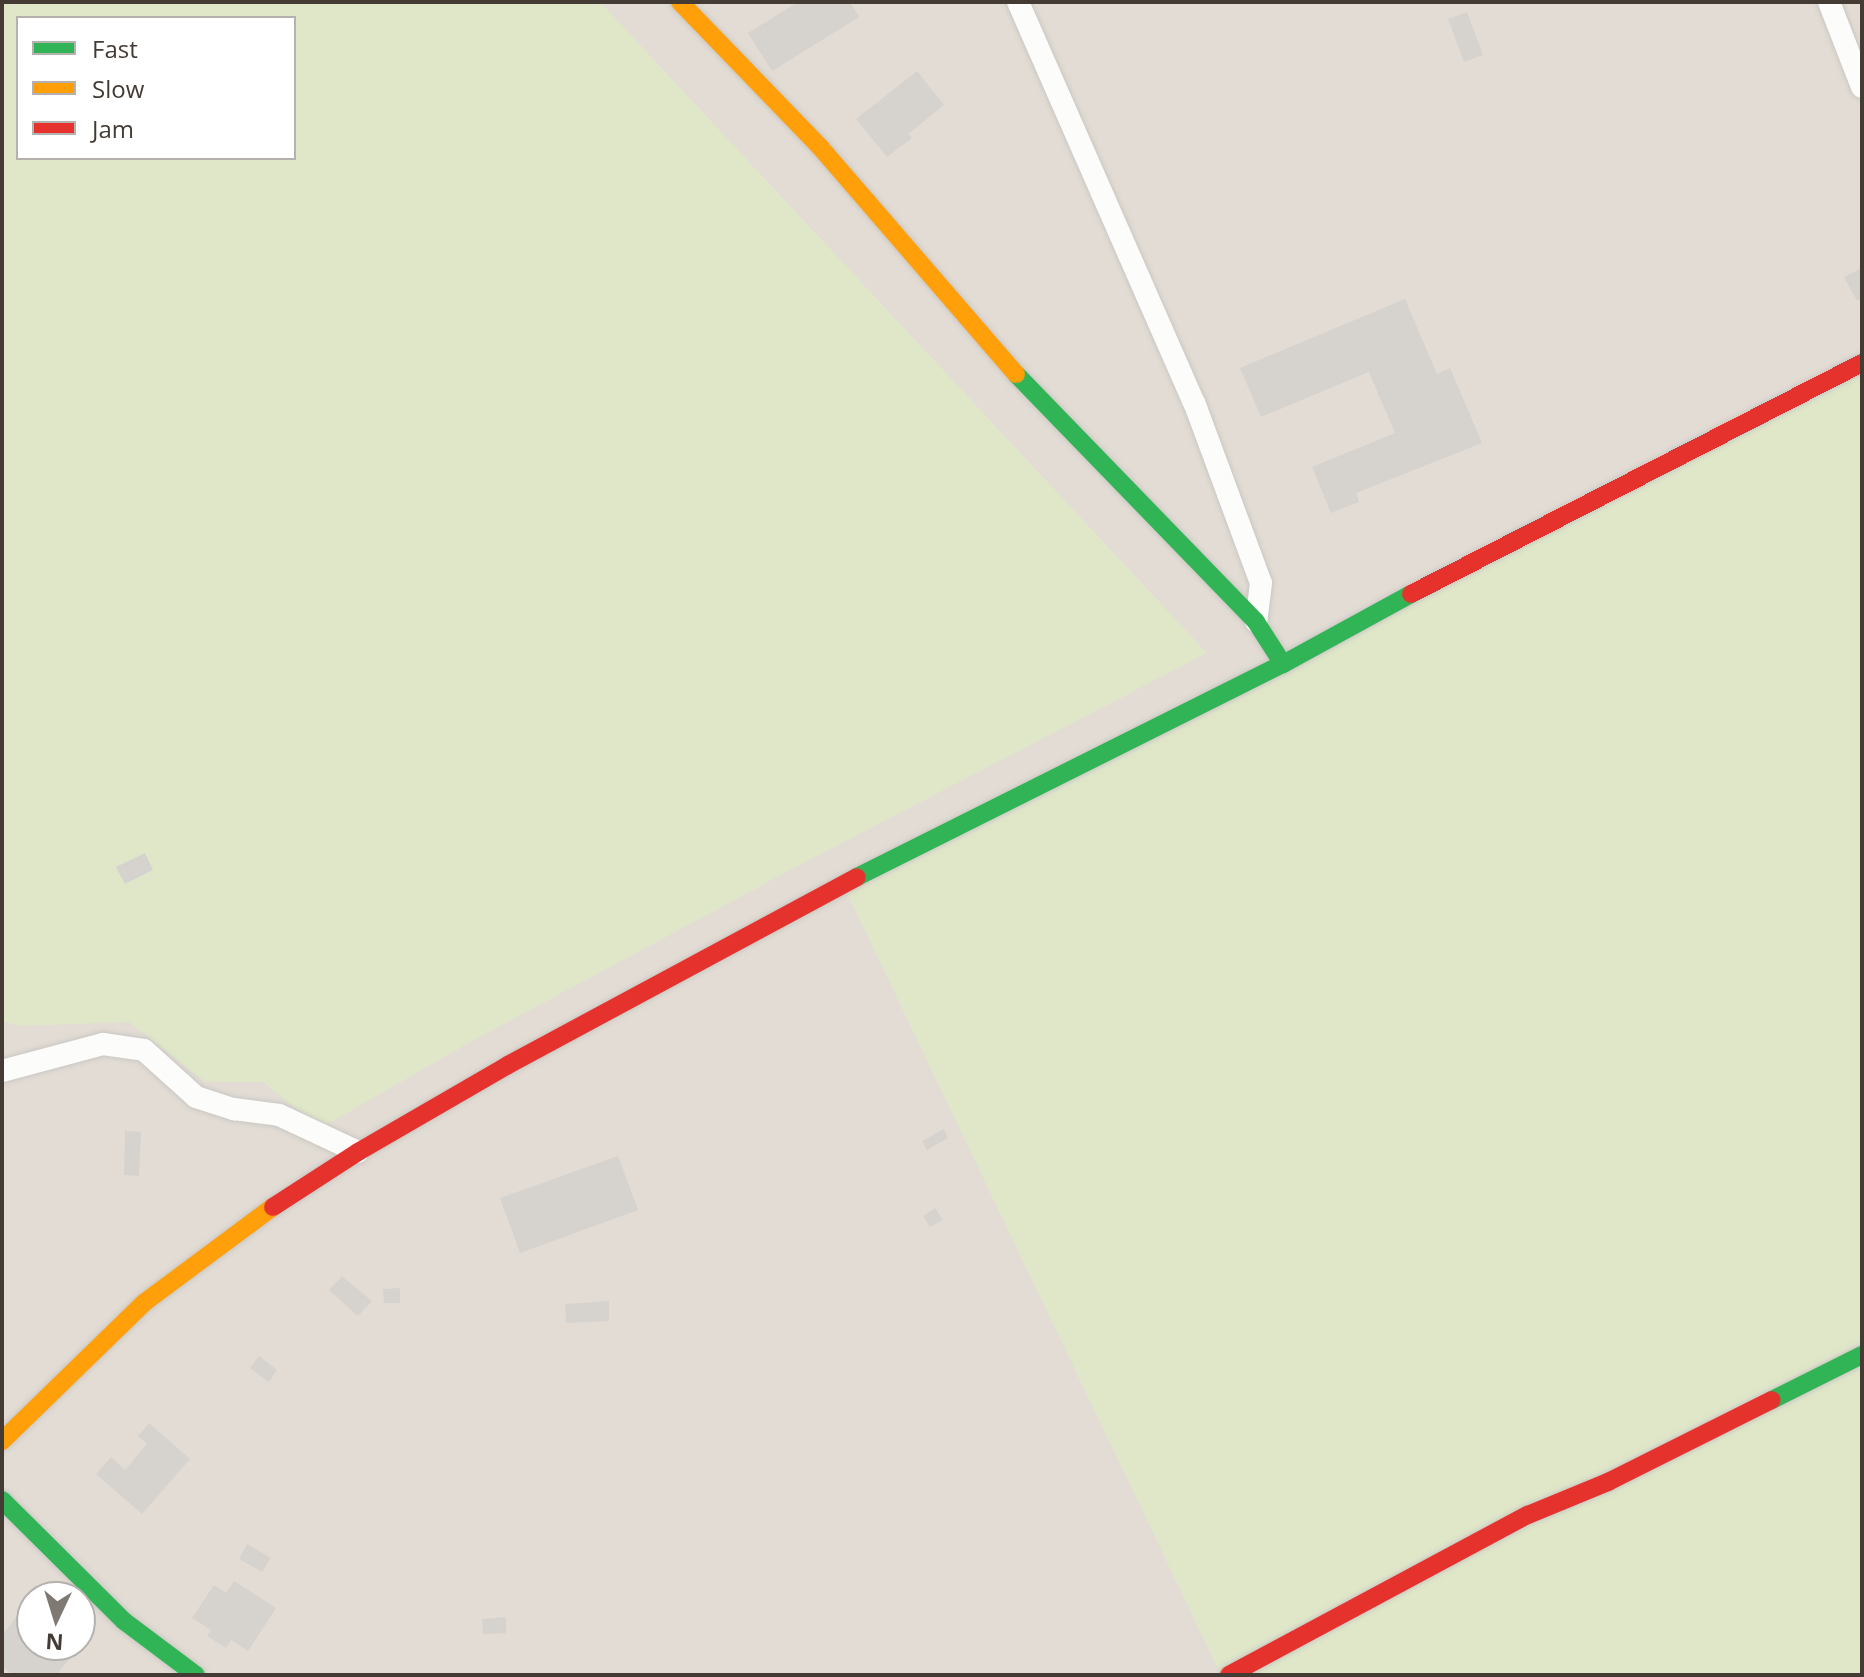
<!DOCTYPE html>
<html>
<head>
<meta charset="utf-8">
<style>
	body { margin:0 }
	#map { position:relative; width:1864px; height:1677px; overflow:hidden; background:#eeebe7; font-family:"Open Sans",sans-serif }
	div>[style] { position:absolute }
	.residential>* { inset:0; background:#e2dcd4 }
	.green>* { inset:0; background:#dfe7c8 }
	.building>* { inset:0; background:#d6d2ce }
	.roads { filter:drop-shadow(0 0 2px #cac7c3) drop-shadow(0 0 2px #cac7c3) }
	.street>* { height:22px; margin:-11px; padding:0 11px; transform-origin:11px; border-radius:11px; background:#fcfcfb }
	.fast>* { height:18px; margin:-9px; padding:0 9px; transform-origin:9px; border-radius:9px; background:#30b455 }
	.slow>* { height:18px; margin:-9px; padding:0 9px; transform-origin:9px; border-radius:9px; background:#ff9f0a }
	.jam>* { height:18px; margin:-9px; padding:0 9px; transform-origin:9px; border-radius:9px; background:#e5322d }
	span { translate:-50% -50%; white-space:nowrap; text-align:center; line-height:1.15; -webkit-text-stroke:7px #fff; paint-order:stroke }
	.frame { position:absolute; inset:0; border:4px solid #433b34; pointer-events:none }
	.legend { position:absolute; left:16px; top:16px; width:280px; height:144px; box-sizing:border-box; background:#fff; border:2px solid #b4b1ae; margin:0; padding:10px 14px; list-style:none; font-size:24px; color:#433b34 }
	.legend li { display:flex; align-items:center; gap:16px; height:40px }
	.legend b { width:40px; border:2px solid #b4b1ae }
	.north { position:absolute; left:16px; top:1581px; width:80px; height:80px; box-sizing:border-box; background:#fff; border:2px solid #b4b1ae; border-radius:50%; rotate:184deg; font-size:22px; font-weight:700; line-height:32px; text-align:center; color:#433b34 }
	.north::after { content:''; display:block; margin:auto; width:28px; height:36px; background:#7f7973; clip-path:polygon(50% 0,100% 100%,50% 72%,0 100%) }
</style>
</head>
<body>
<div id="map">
	<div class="residential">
		<div style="clip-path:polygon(evenodd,2px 2px,1862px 2px,1862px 1675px,2px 1675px,2px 2px,18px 18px,294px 18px,294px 158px,18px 158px,18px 18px,2px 2px,32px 1597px,80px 1597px,80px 1645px,32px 1645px,32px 1597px)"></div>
	</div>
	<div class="green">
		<div style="clip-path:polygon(evenodd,2px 2px,600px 2px,1207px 653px,796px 867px,465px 1045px,321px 1128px,263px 1082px,205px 1082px,129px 1022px,20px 1026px,2px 1021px,2px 2px,18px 18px,294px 18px,294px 158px,18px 158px,18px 18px)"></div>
		<div style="clip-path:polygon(1862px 366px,1862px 1675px,1221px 1675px,844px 887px)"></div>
	</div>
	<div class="building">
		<div style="clip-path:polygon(798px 2px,850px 2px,859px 17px,772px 71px,748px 33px)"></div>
		<div style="clip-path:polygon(1467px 12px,1483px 55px,1464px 62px,1448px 19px)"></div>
		<div style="clip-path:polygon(917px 71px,944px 105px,908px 134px,912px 138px,887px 157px,856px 119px)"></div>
		<div style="clip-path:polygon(1862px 268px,1862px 298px,1857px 301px,1844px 277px)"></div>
		<div style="clip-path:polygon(1405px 299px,1437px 374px,1450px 368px,1482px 443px,1356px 493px,1359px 502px,1331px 513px,1312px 467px,1395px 433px,1369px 372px,1261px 417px,1240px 368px)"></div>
		<div style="clip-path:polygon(145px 853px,153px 870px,125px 884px,116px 867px)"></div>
		<div style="clip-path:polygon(944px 1129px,948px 1138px,927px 1150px,922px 1141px)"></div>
		<div style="clip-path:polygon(125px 1131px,141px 1132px,139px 1176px,124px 1175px)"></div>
		<div style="clip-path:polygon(618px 1156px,638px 1210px,520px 1253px,500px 1198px)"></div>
		<div style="clip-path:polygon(935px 1208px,943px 1220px,930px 1227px,923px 1216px)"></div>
		<div style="clip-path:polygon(342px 1276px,372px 1301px,358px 1316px,329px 1290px)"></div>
		<div style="clip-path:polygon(400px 1288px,400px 1303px,384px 1303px,383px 1289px)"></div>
		<div style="clip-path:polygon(609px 1301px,609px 1321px,566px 1323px,565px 1304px)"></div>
		<div style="clip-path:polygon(259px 1356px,277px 1370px,269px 1382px,250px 1368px)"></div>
		<div style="clip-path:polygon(149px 1423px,190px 1459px,142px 1514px,96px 1474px,111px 1457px,125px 1470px,147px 1444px,138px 1436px)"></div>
		<div style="clip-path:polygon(247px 1544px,271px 1558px,262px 1572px,239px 1559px)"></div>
		<div style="clip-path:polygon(234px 1581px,276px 1608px,248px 1651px,231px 1640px,226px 1648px,207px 1636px,211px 1630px,192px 1618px,214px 1585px,226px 1593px)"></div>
		<div style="clip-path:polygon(18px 1615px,32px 1626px,32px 1645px,56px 1645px,71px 1657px,56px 1675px,13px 1675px,2px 1666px,2px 1635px)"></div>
		<div style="clip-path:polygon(506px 1617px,506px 1633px,483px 1634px,482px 1619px)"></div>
	</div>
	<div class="roads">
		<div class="street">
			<div style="left:1018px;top:2px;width:437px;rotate:66.3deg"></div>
			<div style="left:1194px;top:402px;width:193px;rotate:69.7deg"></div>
			<div style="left:1261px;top:583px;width:39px;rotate:97deg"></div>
			<div style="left:1829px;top:2px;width:91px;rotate:68.8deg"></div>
			<div style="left:2px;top:1071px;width:105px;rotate:-15deg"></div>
			<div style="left:103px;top:1044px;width:41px;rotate:8.3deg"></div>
			<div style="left:144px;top:1050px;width:70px;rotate:42.1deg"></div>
			<div style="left:196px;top:1097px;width:40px;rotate:18deg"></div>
			<div style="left:234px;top:1109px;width:45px;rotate:7.6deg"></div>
			<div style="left:279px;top:1115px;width:87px;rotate:25.1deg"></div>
		</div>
		<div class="fast">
			<div style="left:1016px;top:374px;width:345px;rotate:45.9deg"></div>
			<div style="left:1256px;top:622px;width:50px;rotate:57.3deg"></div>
			<div style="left:857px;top:877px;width:476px;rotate:-26.6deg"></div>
			<div style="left:1283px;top:664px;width:146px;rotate:-28.7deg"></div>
			<div style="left:1772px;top:1400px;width:101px;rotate:-26.6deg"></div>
			<div style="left:2px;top:1500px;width:172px;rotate:44.8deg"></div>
			<div style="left:124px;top:1621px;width:90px;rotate:36.9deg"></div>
		</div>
		<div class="slow">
			<div style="left:680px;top:2px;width:202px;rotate:46deg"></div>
			<div style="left:820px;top:147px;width:300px;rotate:49.2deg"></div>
			<div style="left:2px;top:1441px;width:199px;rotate:-44.2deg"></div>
			<div style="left:145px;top:1302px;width:159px;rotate:-36.6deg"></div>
		</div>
		<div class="jam">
			<div style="left:1411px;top:594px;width:507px;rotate:-27.12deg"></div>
			<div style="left:273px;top:1207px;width:101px;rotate:-32.9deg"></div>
			<div style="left:358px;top:1152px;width:173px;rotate:-30.1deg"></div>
			<div style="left:508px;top:1065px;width:396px;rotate:-28.3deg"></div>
			<div style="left:1229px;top:1675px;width:339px;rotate:-28.2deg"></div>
			<div style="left:1528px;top:1515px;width:87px;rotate:-22.4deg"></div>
			<div style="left:1608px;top:1482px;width:183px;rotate:-26.6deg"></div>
		</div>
	</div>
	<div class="frame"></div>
	<ul class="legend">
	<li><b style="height:10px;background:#30b455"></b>Fast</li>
	<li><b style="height:10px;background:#ff9f0a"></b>Slow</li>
	<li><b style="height:10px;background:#e5322d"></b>Jam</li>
	</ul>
	<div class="north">N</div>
</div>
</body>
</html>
